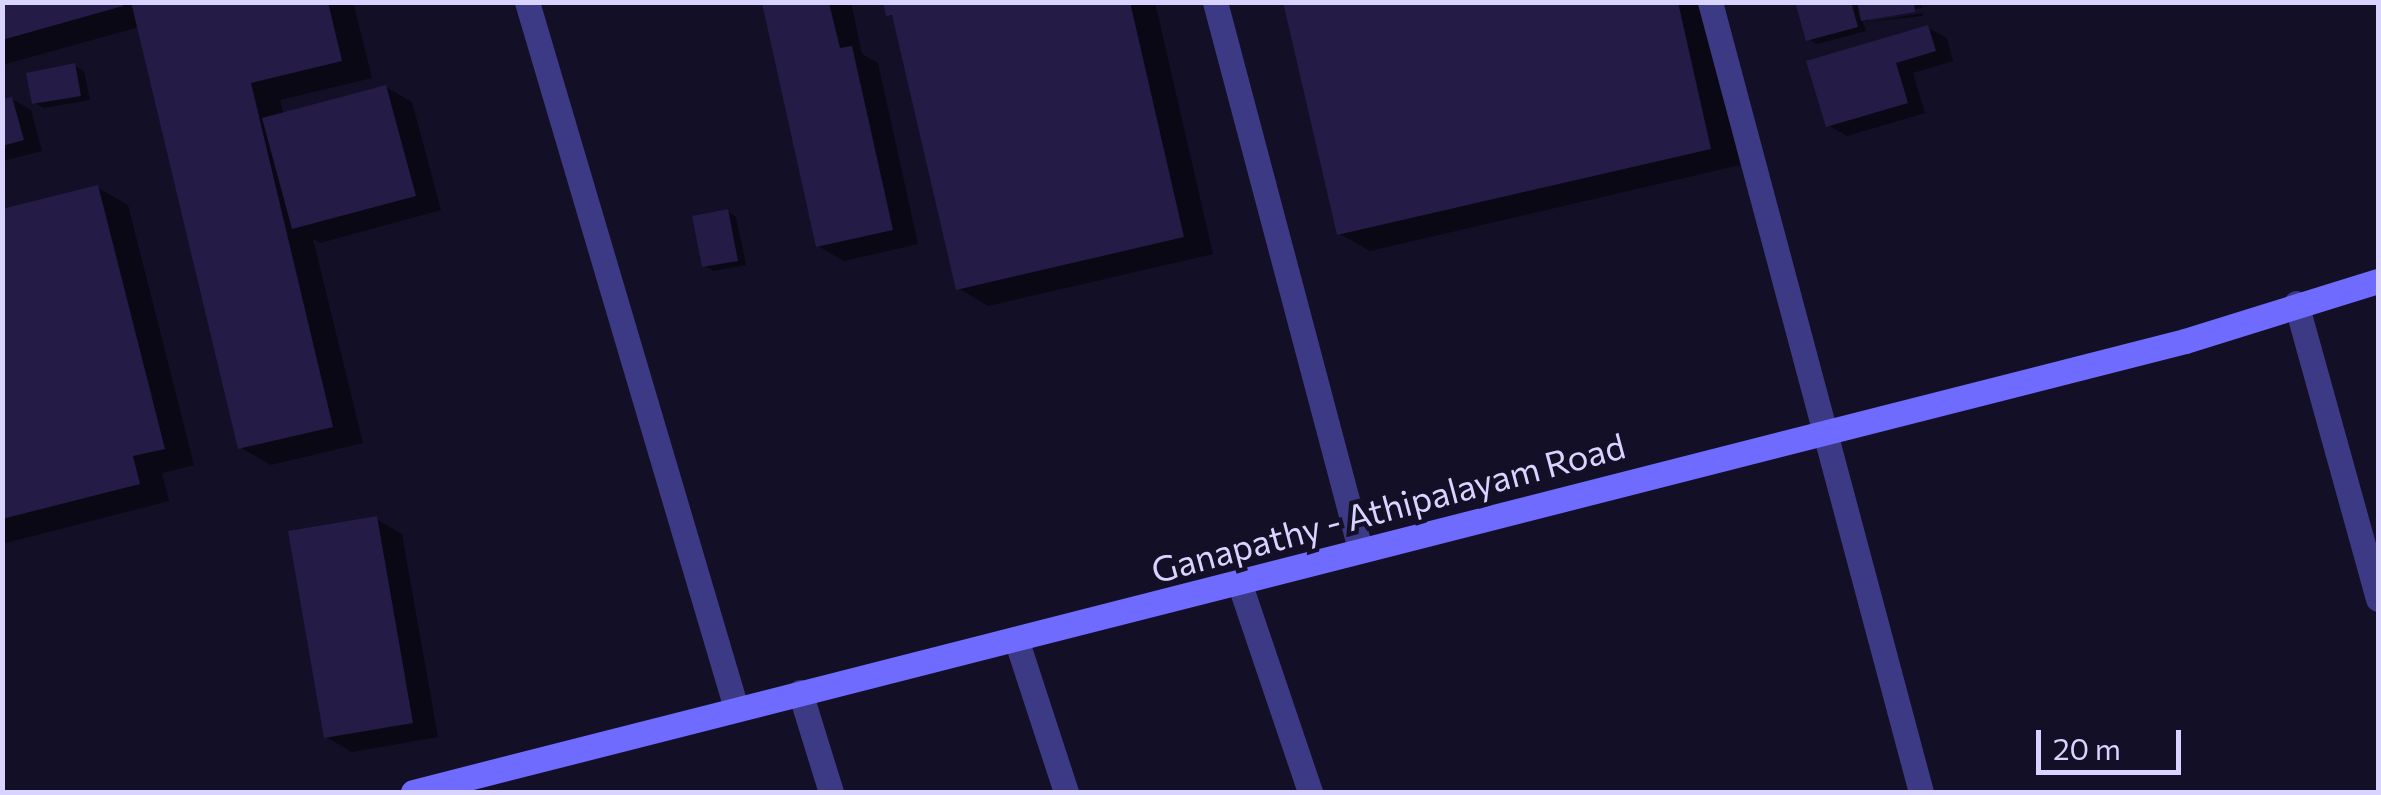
<!DOCTYPE html>
<html>
<head>
<meta charset="utf-8">
<style>
	body { margin:0 }
	#map { position:relative; width:2381px; height:795px; overflow:hidden; background:#130f26; font-family:Commissioner,sans-serif }
	div>[style] { position:absolute }
	.shadow>* { inset:0; background:#0007 }
	.building>* { inset:0; background:#241b47 }
	.street>* { height:25px; margin:-12.5px; padding:0 12.5px; transform-origin:12.5px; border-radius:12.5px; background:#3d3a85 }
	.secondary>* { height:25px; margin:-12.5px; padding:0 12.5px; transform-origin:12.5px; border-radius:12.5px; background:#6f6bff }
	span { translate:-50% -50%; white-space:nowrap; text-align:center; line-height:1.15; -webkit-text-stroke:9px #130f26; paint-order:stroke }
	.street-label { font-size:35px; color:#d9d4ff }
	.frame { position:absolute; inset:0; border:5px solid #d9d4ff; pointer-events:none }
	.scale { position:absolute; left:2036px; top:730px; width:145px; height:45px; box-sizing:border-box; border:5px solid #d9d4ff; border-top:0; padding-left:12px; font-size:30px; line-height:35px; white-space:nowrap; color:#d9d4ff; -webkit-text-stroke:8px #130f26; paint-order:stroke }
</style>
</head>
<body>
<div id="map">
	<div class="shadow">
		<div style="clip-path:polygon(2px 2px,353px 2px,372px 78px,280px 100px,284px 115px,386px 87px,412px 102px,441px 210px,320px 243px,313px 239px,363px 443px,271px 465px,241px 448px,139px 27px,2px 65px)"></div>
		<div style="clip-path:polygon(764px 2px,851px 2px,862px 54px,878px 63px,918px 244px,844px 261px,818px 246px)"></div>
		<div style="clip-path:polygon(885px 2px,1155px 2px,1213px 254px,988px 306px,958px 288px,896px 19px,888px 14px)"></div>
		<div style="clip-path:polygon(1286px 2px,1703px 2px,1740px 165px,1370px 251px,1340px 234px)"></div>
		<div style="clip-path:polygon(1800px 2px,1921px 2px,1922px 8px,1868px 17px,1868px 22px,1862px 19px,1866px 31px,1817px 44px,1808px 39px)"></div>
		<div style="clip-path:polygon(1923px 13px,1923px 16px,1868px 22px)"></div>
		<div style="clip-path:polygon(1928px 28px,1947px 38px,1953px 61px,1913px 73px,1925px 113px,1847px 136px,1828px 125px)"></div>
		<div style="clip-path:polygon(75px 66px,84px 71px,90px 100px,44px 108px,34px 103px)"></div>
		<div style="clip-path:polygon(12px 99px,31px 110px,42px 151px,2px 161px,2px 102px)"></div>
		<div style="clip-path:polygon(98px 188px,128px 205px,194px 465px,162px 473px,169px 501px,2px 544px,2px 212px)"></div>
		<div style="clip-path:polygon(727px 211px,736px 217px,746px 265px,714px 271px,704px 266px)"></div>
		<div style="clip-path:polygon(376px 519px,402px 534px,438px 737px,352px 752px,326px 737px)"></div>
	</div>
	<div class="building">
		<div style="clip-path:polygon(2px 2px,122px 2px,123px 6px,2px 40px)"></div>
		<div style="clip-path:polygon(131px 2px,328px 2px,342px 61px,251px 83px,333px 427px,238px 449px)"></div>
		<div style="clip-path:polygon(883px 2px,1130px 2px,1184px 237px,956px 290px,892px 15px,886px 16px)"></div>
		<div style="clip-path:polygon(1283px 2px,1678px 2px,1711px 149px,1337px 235px)"></div>
		<div style="clip-path:polygon(1795px 2px,1851px 2px,1858px 27px,1806px 41px)"></div>
		<div style="clip-path:polygon(1857px 2px,1914px 2px,1915px 12px,1861px 21px)"></div>
		<div style="clip-path:polygon(762px 3px,829px 3px,840px 48px,852px 46px,893px 230px,816px 247px)"></div>
		<div style="clip-path:polygon(1928px 25px,1936px 51px,1896px 63px,1908px 103px,1826px 127px,1806px 61px)"></div>
		<div style="clip-path:polygon(75px 63px,81px 96px,32px 104px,26px 73px)"></div>
		<div style="clip-path:polygon(386px 85px,416px 196px,292px 229px,262px 118px)"></div>
		<div style="clip-path:polygon(12px 97px,24px 140px,2px 146px,2px 99px)"></div>
		<div style="clip-path:polygon(98px 185px,165px 449px,133px 456px,140px 484px,2px 519px,2px 209px)"></div>
		<div style="clip-path:polygon(728px 209px,738px 261px,702px 267px,692px 216px)"></div>
		<div style="clip-path:polygon(377px 516px,413px 723px,324px 738px,288px 531px)"></div>
	</div>
	<div class="street">
		<div style="left:527px;top:2px;width:736px;rotate:73.51deg"></div>
		<div style="left:1215px;top:2px;width:566px;rotate:75.15deg"></div>
		<div style="left:1710px;top:2px;width:818px;rotate:75.05deg"></div>
		<div style="left:2296px;top:303px;width:307px;rotate:74.5deg"></div>
		<div style="left:1239px;top:582px;width:222px;rotate:71.3deg"></div>
		<div style="left:1016px;top:639px;width:161px;rotate:71.9deg"></div>
		<div style="left:800px;top:692px;width:105px;rotate:72.8deg"></div>
	</div>
	<div class="secondary">
		<div style="left:413px;top:792px;width:1828px;rotate:-14.28deg"></div>
		<div style="left:2185px;top:341px;width:202px;rotate:-17.3deg"></div>
	</div>
	<div class="street-label">
		<span style="left:1388px;top:507px;rotate:-15deg">Ganapathy - Athipalayam Road</span>
	</div>
	<div class="frame"></div>
	<div class="scale">20 m</div>
</div>
</body>
</html>
